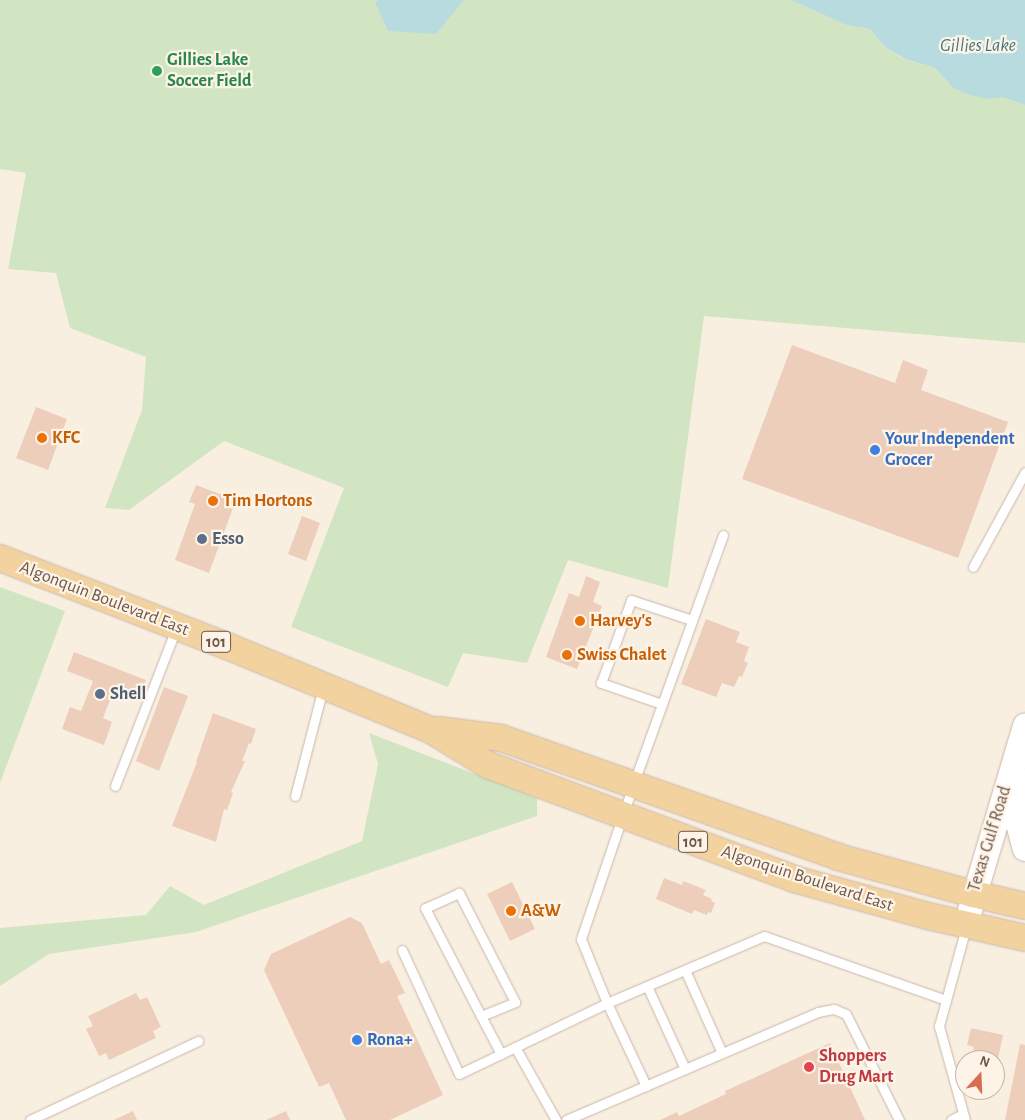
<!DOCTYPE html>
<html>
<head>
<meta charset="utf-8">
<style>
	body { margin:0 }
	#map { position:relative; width:1025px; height:1120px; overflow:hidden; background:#f9efe1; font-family:"Alegreya Sans",sans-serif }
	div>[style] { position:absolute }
	.green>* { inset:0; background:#d1e5c2 }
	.water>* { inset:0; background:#b8dbe0 }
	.building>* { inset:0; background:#eccebb }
	.roads { filter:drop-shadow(0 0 1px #c8b7aa) drop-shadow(0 0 1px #c8b7aa) }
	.service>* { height:9px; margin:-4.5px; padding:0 4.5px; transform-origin:4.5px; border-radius:4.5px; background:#fff }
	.secondary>* { height:24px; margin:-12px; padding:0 12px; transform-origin:12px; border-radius:12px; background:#fff }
	.primary>* { height:26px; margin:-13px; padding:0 13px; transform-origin:13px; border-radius:13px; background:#f2d29f }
	.dots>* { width:14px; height:14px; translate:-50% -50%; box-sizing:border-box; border:2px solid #fdf4e7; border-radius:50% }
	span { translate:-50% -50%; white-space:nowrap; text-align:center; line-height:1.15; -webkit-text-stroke:4.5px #fdf4e7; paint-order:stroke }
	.shield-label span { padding:1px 4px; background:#fdf4e7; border:1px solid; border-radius:4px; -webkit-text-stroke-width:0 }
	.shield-label { font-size:16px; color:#6e574b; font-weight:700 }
	.leisure-label { font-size:18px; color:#27864d; font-weight:700 }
	.left { translate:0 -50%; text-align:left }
	.food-label { font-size:18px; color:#c56008; font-weight:700 }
	.shop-label { font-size:18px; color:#366cbe; font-weight:700 }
	.service-label { font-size:18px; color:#4e5e75; font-weight:700 }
	.street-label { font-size:18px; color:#6e574b }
	.health-label { font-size:18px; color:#be3a42; font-weight:700 }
	.water-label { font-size:19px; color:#477780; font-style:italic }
	.north { position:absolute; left:955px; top:1050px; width:50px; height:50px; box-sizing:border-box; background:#fdf4e7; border:1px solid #c4b5a9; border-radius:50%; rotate:20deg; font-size:14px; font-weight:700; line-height:20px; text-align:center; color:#6e574b }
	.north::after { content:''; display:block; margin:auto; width:18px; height:22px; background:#d86d51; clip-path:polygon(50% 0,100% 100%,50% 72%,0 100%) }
</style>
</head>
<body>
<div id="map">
	<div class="green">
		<div style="clip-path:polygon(0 0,791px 0,846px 25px,870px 29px,885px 47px,904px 59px,935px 68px,953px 88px,1002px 97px,1025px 105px,1025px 343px,704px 316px,668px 588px,568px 560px,527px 663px,463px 653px,448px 687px,291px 627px,344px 488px,224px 441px,129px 510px,105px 508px,142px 410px,146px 357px,70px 328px,56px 273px,8px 269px,26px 173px,0 169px)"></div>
		<div style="clip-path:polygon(0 587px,65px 611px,0 783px)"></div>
		<div style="clip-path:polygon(369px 733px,537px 798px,537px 816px,196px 932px,49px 954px,0 986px,0 928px,146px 915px,170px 886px,204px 905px,362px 841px,378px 764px)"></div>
	</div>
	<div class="water">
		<div style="clip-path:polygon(379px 0,464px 0,436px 34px,388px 31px,375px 2px)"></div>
		<div style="clip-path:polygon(791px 0,1025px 0,1025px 105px,1002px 97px,989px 99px,970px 95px,953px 88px,935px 68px,905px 59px,885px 47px,870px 29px,846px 25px)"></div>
	</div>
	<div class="building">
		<div style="clip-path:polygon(792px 345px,895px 383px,903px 360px,928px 370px,921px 390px,1008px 422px,958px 558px,742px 479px)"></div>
		<div style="clip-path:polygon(36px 407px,67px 419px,48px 470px,16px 458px)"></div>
		<div style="clip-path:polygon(196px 485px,236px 500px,209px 573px,175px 560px,195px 504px,189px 502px)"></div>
		<div style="clip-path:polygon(302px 516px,320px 523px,306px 561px,288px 554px)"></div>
		<div style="clip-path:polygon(586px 576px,600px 582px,593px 602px,602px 606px,577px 669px,546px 657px,569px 593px,579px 597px)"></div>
		<div style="clip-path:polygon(706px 619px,740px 632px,736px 642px,749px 647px,744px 661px,748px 663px,742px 677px,739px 676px,734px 687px,722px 683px,716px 697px,681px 684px)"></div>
		<div style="clip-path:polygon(74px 652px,146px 680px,138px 699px,114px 690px,103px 718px,112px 722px,104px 745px,62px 729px,70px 707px,81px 711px,93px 681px,67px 671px)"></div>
		<div style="clip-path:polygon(164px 687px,188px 696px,159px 771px,136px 761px)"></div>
		<div style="clip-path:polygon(213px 713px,256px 729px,251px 744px,249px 743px,242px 761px,245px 761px,231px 792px,233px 793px,227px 810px,224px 809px,216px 842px,172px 826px,197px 762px,196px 762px)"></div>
		<div style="clip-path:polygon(664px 878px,682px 885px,683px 881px,706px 890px,703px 895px,712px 899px,711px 901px,715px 903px,711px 913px,708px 912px,707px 915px,694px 910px,692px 914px,656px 899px)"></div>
		<div style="clip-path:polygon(512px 882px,535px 929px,510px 941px,487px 894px)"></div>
		<div style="clip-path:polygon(350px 917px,362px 923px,381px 964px,389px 960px,405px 993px,397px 996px,443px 1095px,390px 1120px,346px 1120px,329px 1083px,319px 1087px,264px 970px,271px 954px)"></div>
		<div style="clip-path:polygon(136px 993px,140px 1000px,147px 997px,161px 1027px,153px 1031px,156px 1038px,109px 1060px,106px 1053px,99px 1056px,86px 1029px,93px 1026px,88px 1016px)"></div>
		<div style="clip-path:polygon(971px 1028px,1003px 1035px,996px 1069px,995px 1060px,971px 1060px,974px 1047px,967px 1045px)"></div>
		<div style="clip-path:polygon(830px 1043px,865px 1120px,660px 1120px,677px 1112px,679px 1116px,726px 1094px,725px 1091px)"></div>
		<div style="clip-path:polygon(1020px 1044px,1025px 1045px,1025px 1120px,1005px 1120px)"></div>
		<div style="clip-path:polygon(133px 1111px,137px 1120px,114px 1120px)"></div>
		<div style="clip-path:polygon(286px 1111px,290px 1120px,266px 1120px)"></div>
	</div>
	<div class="roads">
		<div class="service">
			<div style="left:723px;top:535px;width:266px;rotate:109.8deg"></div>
			<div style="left:633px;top:785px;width:163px;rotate:108.7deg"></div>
			<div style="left:581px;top:939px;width:69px;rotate:67.9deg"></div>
			<div style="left:607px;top:1003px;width:171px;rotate:-23.1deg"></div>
			<div style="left:764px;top:936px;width:193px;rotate:19.4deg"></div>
			<div style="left:973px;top:567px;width:108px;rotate:-61.3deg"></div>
			<div style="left:662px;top:704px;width:65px;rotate:-161deg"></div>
			<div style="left:601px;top:683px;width:88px;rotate:-70.1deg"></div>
			<div style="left:631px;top:600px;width:64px;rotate:18.2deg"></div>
			<div style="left:115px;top:786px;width:168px;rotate:-68.8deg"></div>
			<div style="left:295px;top:796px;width:112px;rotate:-75.5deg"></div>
			<div style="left:402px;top:950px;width:136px;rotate:65.3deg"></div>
			<div style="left:459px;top:1074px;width:164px;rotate:-25.6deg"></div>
			<div style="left:607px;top:1003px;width:92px;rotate:64.8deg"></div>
			<div style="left:685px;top:970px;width:91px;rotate:66deg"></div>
			<div style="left:647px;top:986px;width:91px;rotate:65.4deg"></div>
			<div style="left:481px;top:1016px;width:37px;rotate:-22deg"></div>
			<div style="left:515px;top:1002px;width:123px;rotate:-117.2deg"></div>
			<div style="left:459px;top:893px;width:37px;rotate:156deg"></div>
			<div style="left:425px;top:908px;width:122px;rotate:62.6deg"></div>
			<div style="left:481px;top:1016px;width:43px;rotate:62.2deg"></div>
			<div style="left:515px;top:1047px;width:84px;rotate:60.7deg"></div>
			<div style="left:30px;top:1120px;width:186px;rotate:-25.2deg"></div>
			<div style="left:566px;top:1120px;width:274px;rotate:-23.2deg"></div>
			<div style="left:818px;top:1012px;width:16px;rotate:-11deg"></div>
			<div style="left:834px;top:1009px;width:13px;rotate:23deg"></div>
			<div style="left:846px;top:1014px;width:119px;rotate:63.4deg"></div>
			<div style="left:951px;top:1120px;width:13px;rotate:-27deg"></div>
			<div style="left:965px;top:1120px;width:98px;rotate:-105.5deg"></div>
			<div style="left:939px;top:1026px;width:103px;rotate:-74.7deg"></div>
		</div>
		<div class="secondary">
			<div style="left:1016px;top:777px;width:43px;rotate:88.7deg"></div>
			<div style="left:1017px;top:820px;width:30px;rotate:75deg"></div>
			<div style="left:966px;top:924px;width:207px;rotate:-73.4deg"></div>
		</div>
		<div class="primary">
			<div style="left:0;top:558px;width:243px;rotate:21.2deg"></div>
			<div style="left:227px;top:646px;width:221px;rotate:22.4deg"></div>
			<div style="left:431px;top:730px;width:67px;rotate:31.6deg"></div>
			<div style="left:488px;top:765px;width:327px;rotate:20.4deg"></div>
			<div style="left:794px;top:879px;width:139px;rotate:15.4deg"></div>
			<div style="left:928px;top:916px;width:99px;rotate:12.8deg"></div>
			<div style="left:438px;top:730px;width:64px;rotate:7.2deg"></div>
			<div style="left:501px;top:738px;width:357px;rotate:19.4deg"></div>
			<div style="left:838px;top:857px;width:140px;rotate:15.3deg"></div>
			<div style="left:973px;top:894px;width:53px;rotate:13deg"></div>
		</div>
	</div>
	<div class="dots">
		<div style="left:157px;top:71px;background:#2e9e5b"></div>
		<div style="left:42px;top:438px;background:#e8710a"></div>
		<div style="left:875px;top:450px;background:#3f7fe0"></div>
		<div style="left:213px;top:501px;background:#e8710a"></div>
		<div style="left:202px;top:539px;background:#5c6f8a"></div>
		<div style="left:580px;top:621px;background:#e8710a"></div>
		<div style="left:567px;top:655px;background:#e8710a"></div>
		<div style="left:100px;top:694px;background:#5c6f8a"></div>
		<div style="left:511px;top:911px;background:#e8710a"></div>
		<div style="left:357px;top:1040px;background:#3f7fe0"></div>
		<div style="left:809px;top:1067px;background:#e0444e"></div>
	</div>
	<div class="shield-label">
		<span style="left:216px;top:642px">101</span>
		<span style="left:693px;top:842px">101</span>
	</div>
	<div class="leisure-label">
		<span class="left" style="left:167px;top:71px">Gillies Lake<br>Soccer Field</span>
	</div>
	<div class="food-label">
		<span class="left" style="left:52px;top:438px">KFC</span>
		<span class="left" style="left:223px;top:501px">Tim Hortons</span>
		<span class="left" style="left:590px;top:621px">Harvey's</span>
		<span class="left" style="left:577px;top:655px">Swiss Chalet</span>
		<span class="left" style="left:521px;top:911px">A&amp;W</span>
	</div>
	<div class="shop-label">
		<span class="left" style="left:885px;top:450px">Your Independent<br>Grocer</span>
		<span class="left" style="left:367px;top:1040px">Rona+</span>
	</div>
	<div class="service-label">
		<span class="left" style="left:212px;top:539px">Esso</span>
		<span class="left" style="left:110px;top:694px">Shell</span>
	</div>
	<div class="street-label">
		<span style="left:104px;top:599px;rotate:21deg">Algonquin Boulevard East</span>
		<span style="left:990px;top:839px;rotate:-73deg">Texas Gulf Road</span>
		<span style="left:807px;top:879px;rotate:18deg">Algonquin Boulevard East</span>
	</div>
	<div class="health-label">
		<span class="left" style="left:819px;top:1067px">Shoppers<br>Drug Mart</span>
	</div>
	<div class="water-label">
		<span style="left:978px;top:46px">Gillies Lake</span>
	</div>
	<div class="north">N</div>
</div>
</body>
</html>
